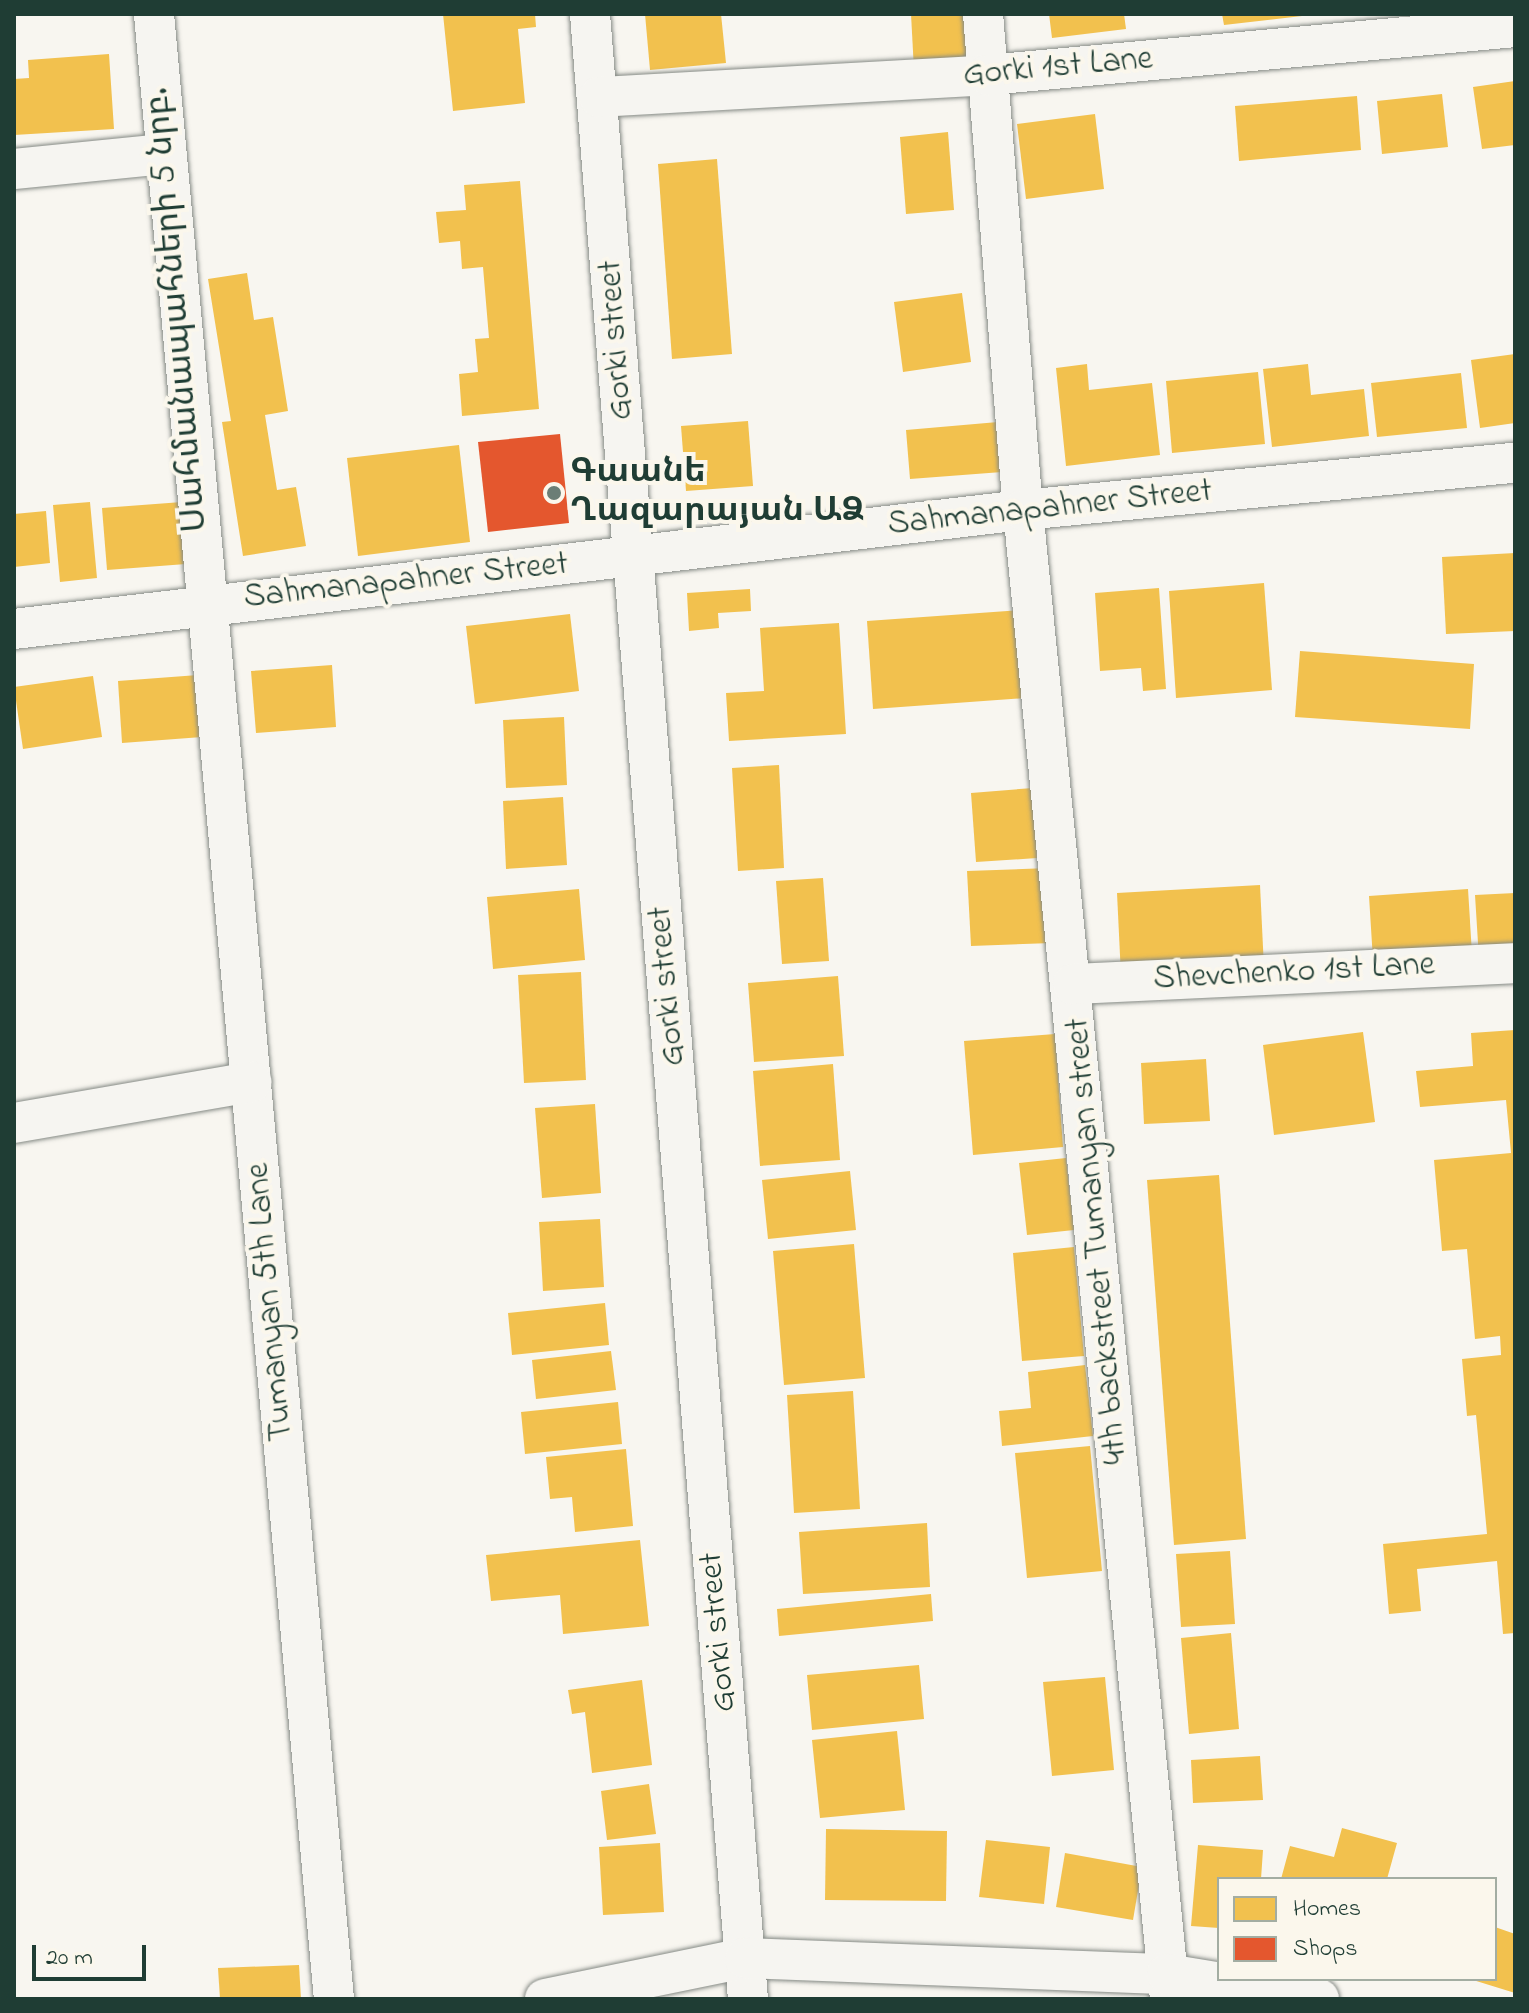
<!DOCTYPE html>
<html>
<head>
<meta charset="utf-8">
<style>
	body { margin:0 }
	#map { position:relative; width:1529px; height:2013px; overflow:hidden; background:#f8f6f0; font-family:"Indie Flower","Noto Sans Armenian",sans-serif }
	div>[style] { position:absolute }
	.homes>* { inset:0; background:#f2c14e }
	.shops>* { inset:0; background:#e4572e }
	.roads { filter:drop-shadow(0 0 2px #868b86) drop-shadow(0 0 2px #868b86) }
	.minor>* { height:40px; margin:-20px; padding:0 20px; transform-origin:20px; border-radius:20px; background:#f6f5f1 }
	.dots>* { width:22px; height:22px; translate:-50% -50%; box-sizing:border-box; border:4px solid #fbf7ec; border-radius:50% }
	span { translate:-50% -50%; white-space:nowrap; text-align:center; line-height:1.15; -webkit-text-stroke:8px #fbf7ec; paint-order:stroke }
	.street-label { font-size:34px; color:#1f3d34 }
	.poi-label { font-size:34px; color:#1f3d34; font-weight:700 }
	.left { translate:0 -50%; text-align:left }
	.frame { position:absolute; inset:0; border:16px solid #1f3d34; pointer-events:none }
	.legend { position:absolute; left:1217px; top:1877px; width:280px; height:104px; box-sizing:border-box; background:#fbf7ec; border:2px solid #a3ada2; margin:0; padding:10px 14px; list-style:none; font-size:24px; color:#1f3d34 }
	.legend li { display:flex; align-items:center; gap:16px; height:40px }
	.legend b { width:40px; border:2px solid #a3ada2 }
	.scale { position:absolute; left:32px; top:1945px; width:114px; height:36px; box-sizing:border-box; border:4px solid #1f3d34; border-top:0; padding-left:10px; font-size:24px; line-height:28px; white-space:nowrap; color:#1f3d34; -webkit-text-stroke:6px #fbf7ec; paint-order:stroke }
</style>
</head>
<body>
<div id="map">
	<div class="homes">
		<div style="clip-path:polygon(443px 14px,535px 14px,536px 27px,518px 29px,525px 103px,453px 111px)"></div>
		<div style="clip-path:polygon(645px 14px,721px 14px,726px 63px,650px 70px)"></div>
		<div style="clip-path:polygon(911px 14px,974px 14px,976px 66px,914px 70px)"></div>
		<div style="clip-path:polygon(1049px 14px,1124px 14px,1126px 29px,1052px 38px)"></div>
		<div style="clip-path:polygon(1222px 14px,1302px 14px,1302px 16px,1224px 25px)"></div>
		<div style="clip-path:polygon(109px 54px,114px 129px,14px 135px,14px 79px,29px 78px,28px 60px)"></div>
		<div style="clip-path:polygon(1515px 81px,1515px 145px,1482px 149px,1473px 87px)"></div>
		<div style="clip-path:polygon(1442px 94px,1448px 147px,1382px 154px,1377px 101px)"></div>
		<div style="clip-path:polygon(1357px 96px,1361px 150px,1239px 161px,1235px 106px)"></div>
		<div style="clip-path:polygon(1095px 114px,1104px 189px,1026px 199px,1017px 124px)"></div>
		<div style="clip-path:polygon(948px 132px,954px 210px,906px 214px,900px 137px)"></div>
		<div style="clip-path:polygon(717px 159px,732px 354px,672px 359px,658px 164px)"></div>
		<div style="clip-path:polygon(520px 181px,539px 409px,462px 416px,459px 374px,478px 372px,475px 339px,489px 338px,483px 267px,462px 269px,460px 241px,439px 243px,436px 212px,466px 210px,464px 185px)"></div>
		<div style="clip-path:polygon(247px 273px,254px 320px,273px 317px,288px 411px,265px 415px,277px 490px,296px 487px,306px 546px,243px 556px,222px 422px,231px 421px,208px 279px)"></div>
		<div style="clip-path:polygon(962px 293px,971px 362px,903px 372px,894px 302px)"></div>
		<div style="clip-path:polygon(1515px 354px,1515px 423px,1480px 428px,1471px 360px)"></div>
		<div style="clip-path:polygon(1087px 364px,1089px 390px,1152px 383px,1160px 455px,1066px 466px,1056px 368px)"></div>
		<div style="clip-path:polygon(1308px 364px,1311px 395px,1364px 389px,1369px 436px,1272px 447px,1263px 369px)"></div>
		<div style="clip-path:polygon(1258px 372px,1265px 444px,1172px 453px,1166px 381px)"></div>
		<div style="clip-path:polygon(1461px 373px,1467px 428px,1377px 437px,1371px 383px)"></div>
		<div style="clip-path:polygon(748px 421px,753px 486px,686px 491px,681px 426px)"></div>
		<div style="clip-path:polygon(998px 422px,1002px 472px,910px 479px,906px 430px)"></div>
		<div style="clip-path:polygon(459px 445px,470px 542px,358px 556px,347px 458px)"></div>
		<div style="clip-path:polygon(90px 502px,97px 578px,60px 582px,53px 505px)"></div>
		<div style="clip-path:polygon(182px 502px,186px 564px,107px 570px,102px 508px)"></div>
		<div style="clip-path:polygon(46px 511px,50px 563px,14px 567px,14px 514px)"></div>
		<div style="clip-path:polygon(1515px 553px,1515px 631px,1446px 634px,1442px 557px)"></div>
		<div style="clip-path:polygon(1264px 583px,1272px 690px,1176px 698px,1169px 591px)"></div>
		<div style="clip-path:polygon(1159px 588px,1166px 689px,1143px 691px,1141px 668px,1100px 671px,1095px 593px)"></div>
		<div style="clip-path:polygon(750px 589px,751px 611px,718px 613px,719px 628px,689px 631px,687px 593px)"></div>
		<div style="clip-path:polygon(1020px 610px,1026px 698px,873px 709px,867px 621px)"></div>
		<div style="clip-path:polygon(570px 614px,579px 691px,475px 704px,466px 626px)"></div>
		<div style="clip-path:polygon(839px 623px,846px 734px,729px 741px,726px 693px,764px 691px,760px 628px)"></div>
		<div style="clip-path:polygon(1300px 651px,1474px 664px,1470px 729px,1295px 717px)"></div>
		<div style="clip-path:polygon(332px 665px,336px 727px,256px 733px,251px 671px)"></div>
		<div style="clip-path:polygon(198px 675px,202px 737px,122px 743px,118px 681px)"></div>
		<div style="clip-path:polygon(93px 676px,102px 737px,23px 749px,14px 687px)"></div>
		<div style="clip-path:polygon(564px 717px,567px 785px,506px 788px,503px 720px)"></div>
		<div style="clip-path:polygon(779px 765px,784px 868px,738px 871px,732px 768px)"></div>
		<div style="clip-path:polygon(1033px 788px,1037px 858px,976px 862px,971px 793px)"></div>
		<div style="clip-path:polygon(563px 797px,567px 865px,506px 869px,503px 801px)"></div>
		<div style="clip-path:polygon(1049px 868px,1052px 943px,971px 946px,967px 871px)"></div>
		<div style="clip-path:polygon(823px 878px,829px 961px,782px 964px,776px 881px)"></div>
		<div style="clip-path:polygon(1260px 885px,1264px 968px,1121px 976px,1117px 893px)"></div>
		<div style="clip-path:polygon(579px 889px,585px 960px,493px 969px,487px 897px)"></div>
		<div style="clip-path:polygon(1468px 889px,1472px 954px,1373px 960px,1369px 896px)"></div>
		<div style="clip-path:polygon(1515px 893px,1515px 956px,1479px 959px,1475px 895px)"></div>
		<div style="clip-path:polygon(581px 972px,586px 1080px,524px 1083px,518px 975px)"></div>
		<div style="clip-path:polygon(838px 976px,844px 1056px,754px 1062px,748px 983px)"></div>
		<div style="clip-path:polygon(1515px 1030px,1515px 1633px,1503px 1634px,1497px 1561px,1417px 1569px,1421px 1611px,1389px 1614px,1383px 1544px,1487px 1534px,1476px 1415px,1467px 1416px,1462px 1359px,1501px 1355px,1500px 1336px,1475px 1339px,1467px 1249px,1442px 1251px,1434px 1160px,1511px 1153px,1506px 1100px,1420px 1107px,1416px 1071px,1473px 1066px,1471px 1033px)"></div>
		<div style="clip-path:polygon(1363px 1032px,1375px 1122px,1274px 1135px,1263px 1045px)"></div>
		<div style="clip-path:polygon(1055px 1034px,1063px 1147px,973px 1155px,964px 1041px)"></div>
		<div style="clip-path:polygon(1206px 1059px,1210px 1121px,1144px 1124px,1141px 1063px)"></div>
		<div style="clip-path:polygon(833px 1064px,840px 1160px,760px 1166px,753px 1071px)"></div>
		<div style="clip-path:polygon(595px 1104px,601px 1193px,542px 1198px,535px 1108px)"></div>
		<div style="clip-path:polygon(1066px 1158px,1074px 1230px,1027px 1235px,1019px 1163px)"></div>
		<div style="clip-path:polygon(850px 1171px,856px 1230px,768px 1239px,762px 1180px)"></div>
		<div style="clip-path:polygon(1219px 1175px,1246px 1539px,1174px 1545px,1147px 1180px)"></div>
		<div style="clip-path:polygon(600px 1219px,604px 1287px,543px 1291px,539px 1222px)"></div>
		<div style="clip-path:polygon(854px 1244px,865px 1378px,784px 1385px,773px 1251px)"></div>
		<div style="clip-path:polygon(1074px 1247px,1084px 1356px,1022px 1361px,1013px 1253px)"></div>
		<div style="clip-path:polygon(605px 1303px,609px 1345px,512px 1355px,508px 1313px)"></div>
		<div style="clip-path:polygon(611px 1351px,616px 1390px,536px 1399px,532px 1360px)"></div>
		<div style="clip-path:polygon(1085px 1365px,1093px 1436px,1002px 1446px,999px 1411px,1031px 1408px,1028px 1372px)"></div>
		<div style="clip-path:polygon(853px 1391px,860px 1509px,794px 1513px,787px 1395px)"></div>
		<div style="clip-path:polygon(618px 1402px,622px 1444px,525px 1454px,521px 1412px)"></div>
		<div style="clip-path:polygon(1090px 1446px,1102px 1571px,1027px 1578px,1015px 1453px)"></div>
		<div style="clip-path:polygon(626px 1449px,633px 1526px,575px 1532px,572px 1497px,550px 1499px,546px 1457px)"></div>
		<div style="clip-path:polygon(927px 1523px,930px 1587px,803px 1594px,799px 1532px)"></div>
		<div style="clip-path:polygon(640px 1540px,649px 1626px,563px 1634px,560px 1595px,491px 1601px,486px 1555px)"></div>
		<div style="clip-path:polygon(1230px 1551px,1235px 1624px,1181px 1627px,1176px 1554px)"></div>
		<div style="clip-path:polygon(931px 1594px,933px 1621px,779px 1636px,777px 1609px)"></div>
		<div style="clip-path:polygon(1231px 1633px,1239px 1729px,1189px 1734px,1181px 1638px)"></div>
		<div style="clip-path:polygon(919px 1665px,924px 1719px,812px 1730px,807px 1675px)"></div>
		<div style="clip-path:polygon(1105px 1677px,1114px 1770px,1052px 1776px,1043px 1682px)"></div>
		<div style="clip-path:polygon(642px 1680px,652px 1765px,592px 1773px,585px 1712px,572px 1714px,568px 1690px)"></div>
		<div style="clip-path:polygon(897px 1731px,905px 1810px,820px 1818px,812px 1740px)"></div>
		<div style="clip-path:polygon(1260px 1756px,1263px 1800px,1193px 1803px,1191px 1760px)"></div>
		<div style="clip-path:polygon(649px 1784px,656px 1834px,607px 1840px,601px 1791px)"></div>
		<div style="clip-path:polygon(1342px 1828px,1397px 1843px,1387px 1879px,1281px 1879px,1290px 1846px,1334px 1857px)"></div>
		<div style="clip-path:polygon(826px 1829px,947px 1831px,946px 1901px,825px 1900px)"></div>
		<div style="clip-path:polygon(986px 1840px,1050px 1847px,1044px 1904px,979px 1897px)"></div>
		<div style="clip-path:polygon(660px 1843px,664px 1912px,603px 1915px,599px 1847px)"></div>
		<div style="clip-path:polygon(1198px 1845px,1263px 1850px,1261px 1879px,1219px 1879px,1219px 1928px,1191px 1926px)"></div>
		<div style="clip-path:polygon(1065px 1853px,1142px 1867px,1133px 1920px,1056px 1907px)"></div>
		<div style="clip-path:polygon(1495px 1927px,1515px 1934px,1515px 1993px,1473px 1980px,1495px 1979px)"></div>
		<div style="clip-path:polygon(299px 1965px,301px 1999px,220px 1999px,218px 1968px)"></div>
	</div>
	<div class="shops">
		<div style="clip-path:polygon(560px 434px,569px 523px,488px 532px,478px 442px)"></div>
	</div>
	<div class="roads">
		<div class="minor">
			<div style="left:154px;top:14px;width:1993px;rotate:84.82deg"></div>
			<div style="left:590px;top:14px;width:1991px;rotate:85.45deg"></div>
			<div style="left:983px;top:14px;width:498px;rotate:85.4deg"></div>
			<div style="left:1023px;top:510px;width:1496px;rotate:84.36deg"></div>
			<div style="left:599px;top:97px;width:390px;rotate:-3.2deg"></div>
			<div style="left:988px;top:75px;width:529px;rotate:-5.2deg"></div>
			<div style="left:14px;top:169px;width:151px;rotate:-5.7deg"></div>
			<div style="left:14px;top:629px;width:1016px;rotate:-6.73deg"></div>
			<div style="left:1023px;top:510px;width:494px;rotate:-5.5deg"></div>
			<div style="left:1073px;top:984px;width:442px;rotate:-2.7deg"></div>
			<div style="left:14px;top:1123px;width:241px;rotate:-9.8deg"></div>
			<div style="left:545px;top:1999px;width:204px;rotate:-11.6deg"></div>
			<div style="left:745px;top:1958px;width:422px;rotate:2.2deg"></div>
			<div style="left:1167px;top:1974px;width:154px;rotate:9.3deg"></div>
		</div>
	</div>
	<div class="dots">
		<div style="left:554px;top:493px;background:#6b7e76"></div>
	</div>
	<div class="street-label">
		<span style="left:1058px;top:68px;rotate:-5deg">Gorki 1st Lane</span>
		<span style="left:178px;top:310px;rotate:-95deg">Սահմանապահների 5 նրբ.</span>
		<span style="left:617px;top:340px;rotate:-94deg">Gorki street</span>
		<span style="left:1050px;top:509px;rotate:-6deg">Sahmanapahner Street</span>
		<span style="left:406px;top:582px;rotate:-6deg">Sahmanapahner Street</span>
		<span style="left:1294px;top:973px;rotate:-3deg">Shevchenko 1st Lane</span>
		<span style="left:668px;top:986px;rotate:-95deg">Gorki street</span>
		<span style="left:1098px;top:1241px;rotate:-95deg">4th backstreet Tumanyan street</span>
		<span style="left:271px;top:1302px;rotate:-95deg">Tumanyan 5th Lane</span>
		<span style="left:719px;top:1632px;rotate:-95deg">Gorki street</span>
	</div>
	<div class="poi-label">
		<span class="left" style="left:570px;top:493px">Գաանե<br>Ղազարայան ԱՁ</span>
	</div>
	<div class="frame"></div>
	<ul class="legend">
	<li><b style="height:22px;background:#f2c14e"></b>Homes</li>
	<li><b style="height:22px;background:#e4572e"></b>Shops</li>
	</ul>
	<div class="scale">20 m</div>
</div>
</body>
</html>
